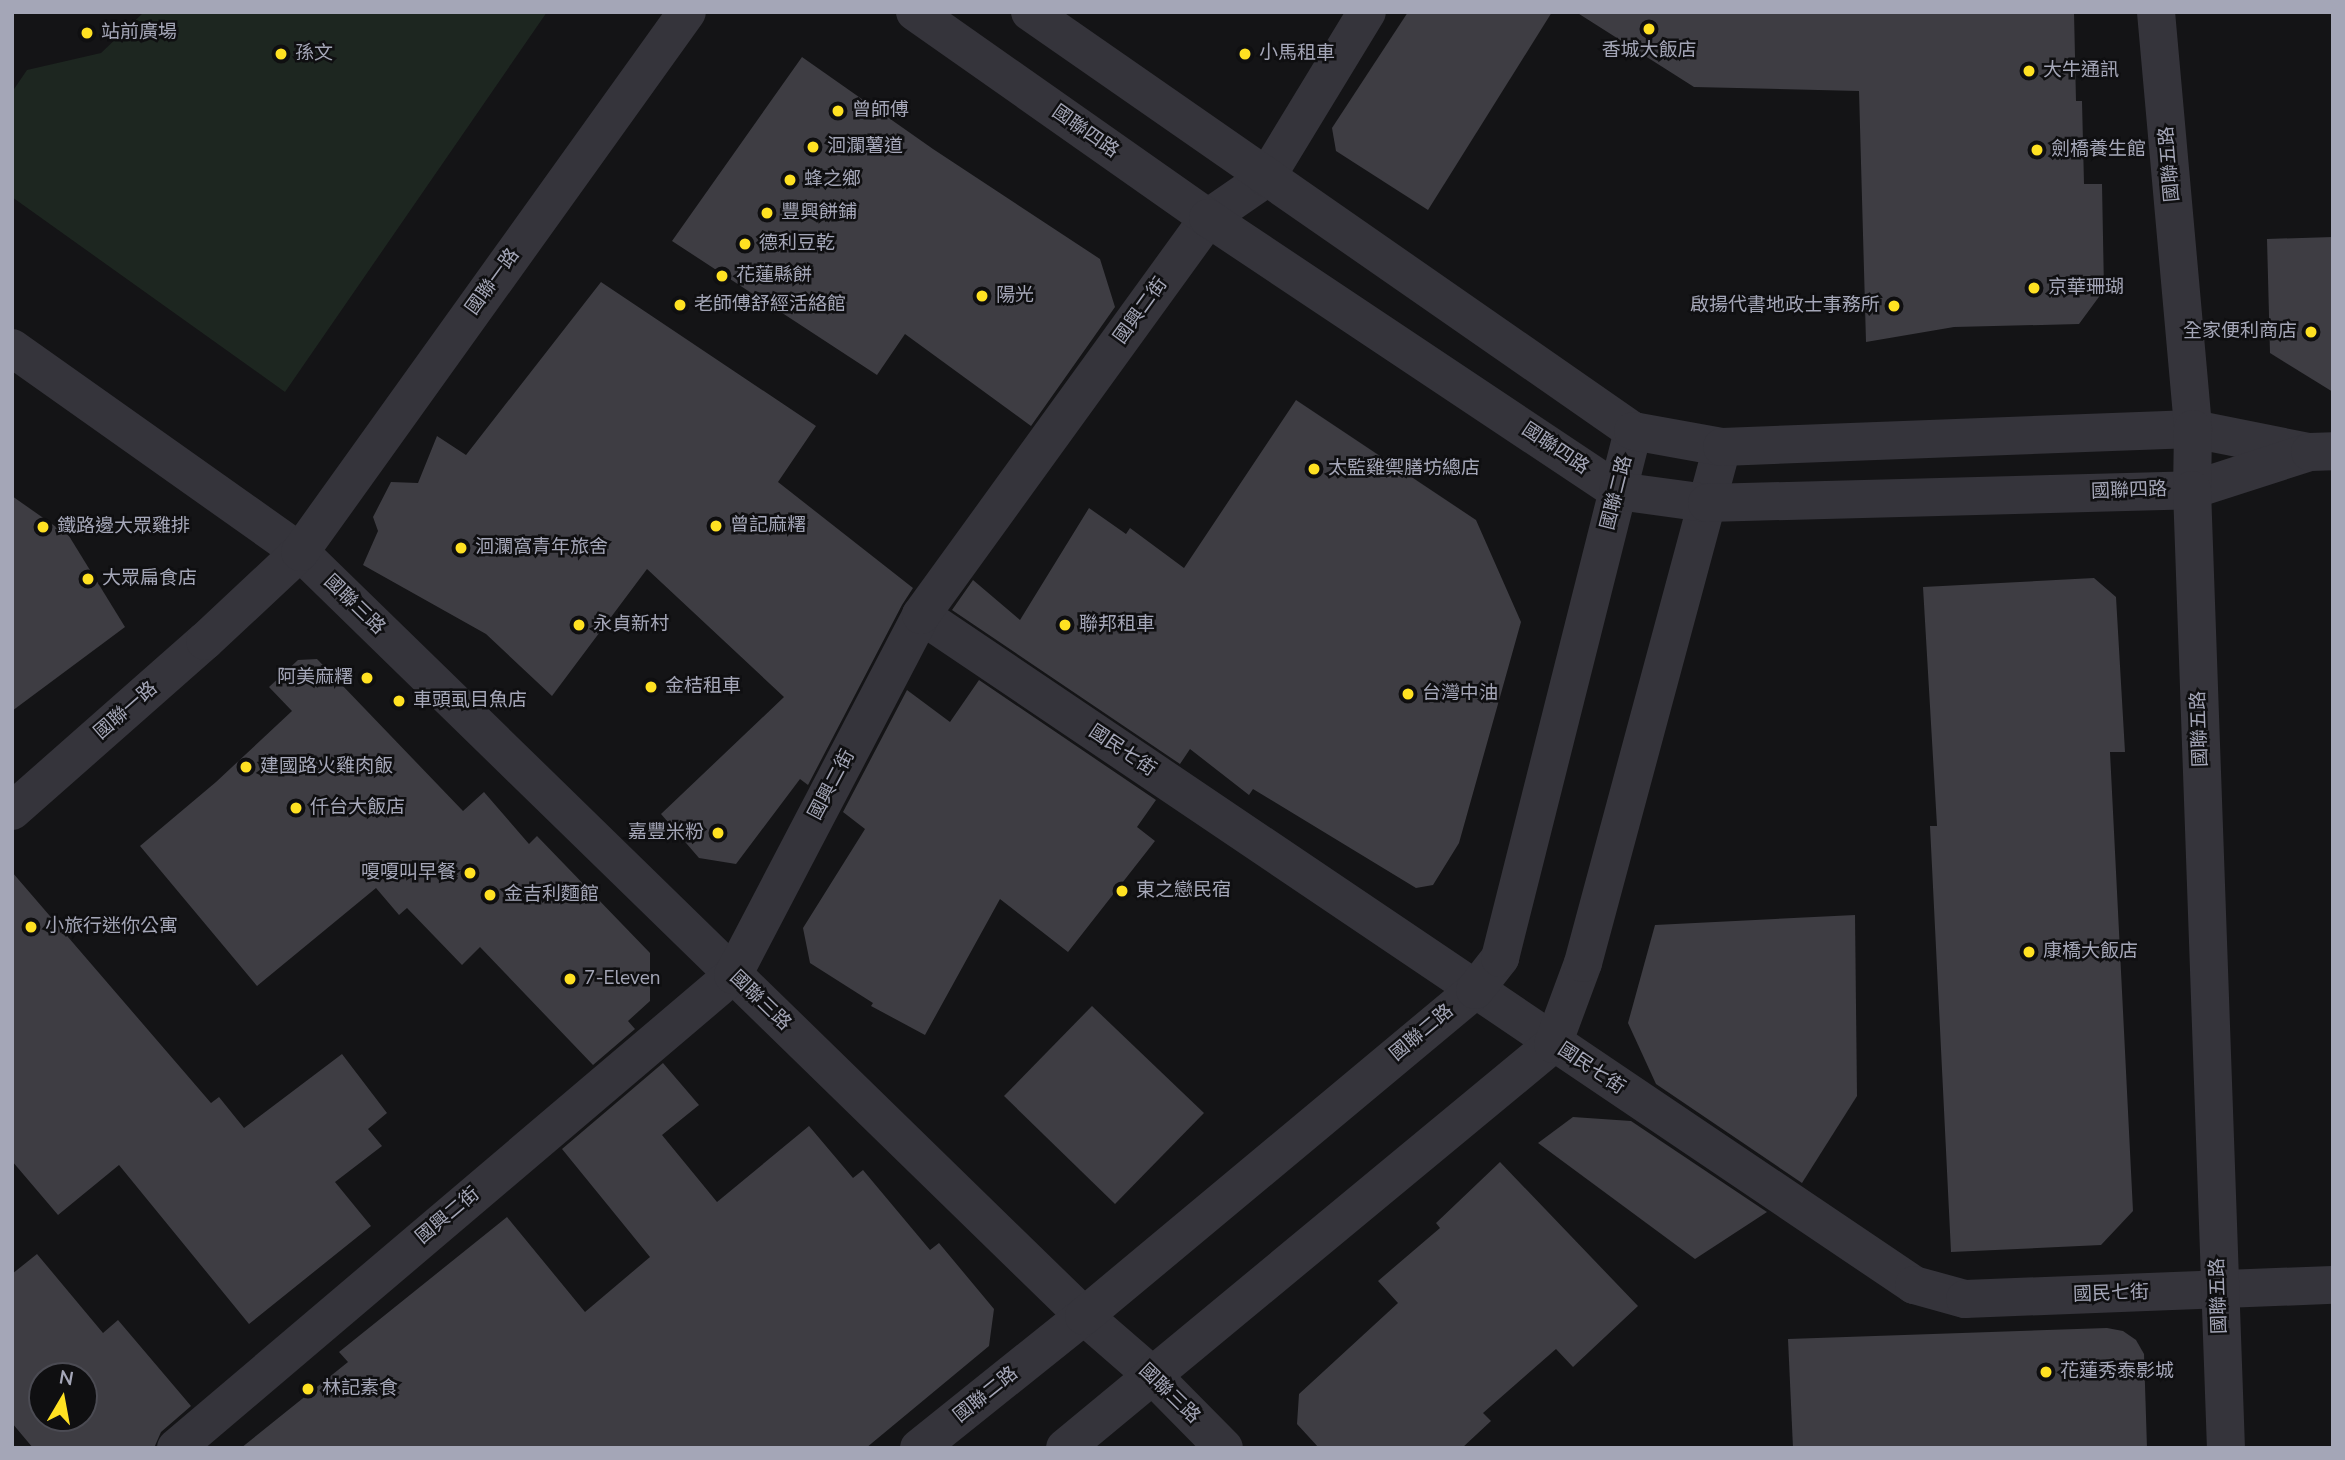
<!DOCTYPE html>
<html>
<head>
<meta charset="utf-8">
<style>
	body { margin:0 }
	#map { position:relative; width:2345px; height:1460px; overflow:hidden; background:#141416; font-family:"Nunito Sans","Noto Sans TC",sans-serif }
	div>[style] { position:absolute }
	.green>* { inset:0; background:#1d2620 }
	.building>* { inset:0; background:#3e3d43 }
	.minor>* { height:38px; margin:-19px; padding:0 19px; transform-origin:19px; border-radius:19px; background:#35343b }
	.tertiary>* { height:38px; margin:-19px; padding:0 19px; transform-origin:19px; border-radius:19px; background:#35343b }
	.dots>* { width:19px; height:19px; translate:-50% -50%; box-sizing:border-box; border:4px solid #0f0f11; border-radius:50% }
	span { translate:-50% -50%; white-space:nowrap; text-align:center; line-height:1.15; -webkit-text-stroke:5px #0f0f11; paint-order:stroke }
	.poi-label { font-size:19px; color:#a4a6b7 }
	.left { translate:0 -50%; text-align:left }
	.right { translate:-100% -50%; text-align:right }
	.street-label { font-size:19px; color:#a4a6b7 }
	.frame { position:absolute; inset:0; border:14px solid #a4a6b7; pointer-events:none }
	.north { position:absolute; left:28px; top:1362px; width:70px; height:70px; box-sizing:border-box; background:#0f0f11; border:2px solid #4b4b53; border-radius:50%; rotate:10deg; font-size:19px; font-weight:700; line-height:28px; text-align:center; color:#a4a6b7 }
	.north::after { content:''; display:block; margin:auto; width:24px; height:32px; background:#ffe122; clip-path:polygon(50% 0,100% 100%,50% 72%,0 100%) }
</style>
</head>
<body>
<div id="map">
	<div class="green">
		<div style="clip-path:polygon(144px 12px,547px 12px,285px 392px,12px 197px,12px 92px,27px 70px,101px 53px)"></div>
	</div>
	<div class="building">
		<div style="clip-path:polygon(1408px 12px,1552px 12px,1428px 210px,1336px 151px,1332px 128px)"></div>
		<div style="clip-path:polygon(1576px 12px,2074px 12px,2076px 101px,2082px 101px,2084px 184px,2102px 184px,2104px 290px,2079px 324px,1954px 327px,1866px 342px,1859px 91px,1694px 87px)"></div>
		<div style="clip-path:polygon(802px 57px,933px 149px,1100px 259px,1115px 307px,1031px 426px,905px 334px,877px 375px,672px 241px)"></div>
		<div style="clip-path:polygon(2333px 237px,2333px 392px,2270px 353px,2267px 239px)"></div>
		<div style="clip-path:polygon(601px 282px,816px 426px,778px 482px,913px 588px,902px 605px,808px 785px,800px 779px,736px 864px,699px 858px,661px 814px,784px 697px,647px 569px,552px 696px,486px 634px,363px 565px,378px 531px,373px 517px,391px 482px,418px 483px,437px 436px,466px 455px)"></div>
		<div style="clip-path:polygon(1296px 400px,1476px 520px,1521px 622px,1459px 843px,1433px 885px,1416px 888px,1253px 789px,1249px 795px,1190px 749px,1180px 764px,952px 610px,973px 580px,1020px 620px,1089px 508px,1126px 534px,1130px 528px,1184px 568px)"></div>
		<div style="clip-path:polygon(12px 496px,69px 536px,125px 627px,12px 711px)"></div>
		<div style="clip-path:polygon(2094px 578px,2116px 597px,2125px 752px,2110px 752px,2133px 1211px,2101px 1245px,1951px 1252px,1930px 826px,1937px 826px,1923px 587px)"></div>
		<div style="clip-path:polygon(317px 659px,463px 811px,484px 792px,529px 844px,537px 836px,650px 953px,650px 1001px,628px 1021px,635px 1029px,593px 1065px,480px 947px,462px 965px,407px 908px,399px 915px,376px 888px,257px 986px,140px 846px,216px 782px,292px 711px,269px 687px,298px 660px)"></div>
		<div style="clip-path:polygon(979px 680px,1156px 800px,1137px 827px,1155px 841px,1068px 952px,1000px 899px,925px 1035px,871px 1006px,873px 1003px,810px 963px,803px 928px,865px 829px,843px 812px,907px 690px,950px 722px)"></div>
		<div style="clip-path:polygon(12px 872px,211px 1103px,219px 1097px,244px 1128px,342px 1054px,387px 1113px,368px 1129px,382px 1146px,335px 1182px,371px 1226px,249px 1324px,119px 1165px,58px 1215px,12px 1161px)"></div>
		<div style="clip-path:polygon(1855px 915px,1857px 1096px,1802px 1183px,1656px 1084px,1628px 1023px,1655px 925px)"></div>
		<div style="clip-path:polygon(1092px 1006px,1204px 1113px,1115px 1204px,1004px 1096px)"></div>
		<div style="clip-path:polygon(663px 1063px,699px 1105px,662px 1135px,717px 1202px,809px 1126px,853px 1178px,863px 1170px,930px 1250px,939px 1243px,994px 1309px,989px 1346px,866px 1448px,241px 1448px,348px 1362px,339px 1352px,507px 1217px,585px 1312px,650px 1257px,562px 1149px)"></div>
		<div style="clip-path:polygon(1573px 1117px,1631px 1121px,1767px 1212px,1695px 1259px,1538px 1143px)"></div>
		<div style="clip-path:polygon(1500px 1162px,1638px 1306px,1573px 1367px,1556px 1349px,1483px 1413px,1491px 1421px,1462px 1448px,1319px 1448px,1297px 1424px,1299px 1394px,1398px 1303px,1378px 1281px,1440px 1228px,1436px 1223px)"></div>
		<div style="clip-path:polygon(evenodd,37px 1254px,103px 1333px,118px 1320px,191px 1406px,161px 1432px,154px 1448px,33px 1448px,12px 1423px,12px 1274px,37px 1254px,42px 1376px,84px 1376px,84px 1418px,42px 1418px,42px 1376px)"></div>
		<div style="clip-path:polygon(2107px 1328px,2123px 1331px,2136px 1340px,2144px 1354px,2147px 1448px,1793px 1448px,1788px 1339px)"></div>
	</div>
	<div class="minor">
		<div style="left:12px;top:348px;width:353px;rotate:35.3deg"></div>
		<div style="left:300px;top:552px;width:1095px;rotate:44.26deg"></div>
		<div style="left:1084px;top:1316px;width:91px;rotate:41deg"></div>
		<div style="left:1153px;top:1376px;width:101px;rotate:45.4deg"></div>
		<div style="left:2193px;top:429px;width:117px;rotate:11.3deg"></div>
		<div style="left:2192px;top:490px;width:124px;rotate:-17.9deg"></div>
		<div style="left:2310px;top:452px;width:23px;rotate:-2deg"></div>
		<div style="left:921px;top:615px;width:1198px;rotate:34.01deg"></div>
		<div style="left:1914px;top:1285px;width:53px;rotate:15.4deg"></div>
		<div style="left:1965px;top:1299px;width:368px;rotate:-2.2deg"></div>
		<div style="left:176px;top:1448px;width:731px;rotate:-40.34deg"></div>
		<div style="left:733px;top:975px;width:406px;rotate:-62.4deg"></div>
		<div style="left:921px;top:615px;width:490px;rotate:-54.1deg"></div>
		<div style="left:1208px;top:218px;width:70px;rotate:-34.6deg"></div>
		<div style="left:1266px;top:178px;width:194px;rotate:-58.7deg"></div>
		<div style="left:919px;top:1448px;width:211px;rotate:-38.7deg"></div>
		<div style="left:1084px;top:1316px;width:509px;rotate:-39.82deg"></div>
		<div style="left:1475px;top:990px;width:41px;rotate:-52deg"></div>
		<div style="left:1500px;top:958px;width:544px;rotate:-75.84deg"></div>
		<div style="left:1065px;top:1448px;width:634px;rotate:-39.62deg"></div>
		<div style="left:1553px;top:1044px;width:86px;rotate:-69.7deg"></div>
		<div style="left:1583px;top:963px;width:534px;rotate:-74.92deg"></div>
	</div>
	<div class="tertiary">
		<div style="left:915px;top:12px;width:358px;rotate:35.1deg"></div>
		<div style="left:1208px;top:218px;width:493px;rotate:33.7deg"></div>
		<div style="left:1618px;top:491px;width:90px;rotate:7.7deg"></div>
		<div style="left:1707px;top:503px;width:485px;rotate:-1.5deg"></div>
		<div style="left:1030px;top:12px;width:734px;rotate:34.79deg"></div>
		<div style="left:1633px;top:431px;width:90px;rotate:10.2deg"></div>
		<div style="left:1722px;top:447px;width:471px;rotate:-2.2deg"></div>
		<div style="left:2156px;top:12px;width:419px;rotate:84.9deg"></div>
		<div style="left:2193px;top:429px;width:61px;rotate:90.9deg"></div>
		<div style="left:2192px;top:490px;width:959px;rotate:87.97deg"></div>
		<div style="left:12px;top:811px;width:257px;rotate:-41.4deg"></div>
		<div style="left:205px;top:641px;width:130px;rotate:-43.1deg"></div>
		<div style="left:300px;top:552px;width:664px;rotate:-54.37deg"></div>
	</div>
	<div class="dots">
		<div style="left:1649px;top:29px;background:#ffe122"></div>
		<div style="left:87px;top:33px;background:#ffe122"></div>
		<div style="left:281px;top:54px;background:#ffe122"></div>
		<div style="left:1245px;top:54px;background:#ffe122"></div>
		<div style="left:2029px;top:71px;background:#ffe122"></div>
		<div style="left:838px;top:111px;background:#ffe122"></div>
		<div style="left:813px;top:147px;background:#ffe122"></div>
		<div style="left:2037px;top:150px;background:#ffe122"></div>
		<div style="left:790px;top:180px;background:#ffe122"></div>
		<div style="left:767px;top:213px;background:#ffe122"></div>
		<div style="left:745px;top:244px;background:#ffe122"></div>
		<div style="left:722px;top:276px;background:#ffe122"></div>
		<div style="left:2034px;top:288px;background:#ffe122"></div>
		<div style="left:982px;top:296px;background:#ffe122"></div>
		<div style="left:680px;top:305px;background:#ffe122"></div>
		<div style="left:1894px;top:306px;background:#ffe122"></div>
		<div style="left:2311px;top:332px;background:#ffe122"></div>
		<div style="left:1314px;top:469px;background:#ffe122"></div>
		<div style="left:716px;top:526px;background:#ffe122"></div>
		<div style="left:43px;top:527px;background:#ffe122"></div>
		<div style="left:461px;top:548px;background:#ffe122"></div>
		<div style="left:88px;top:579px;background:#ffe122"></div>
		<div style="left:579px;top:625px;background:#ffe122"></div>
		<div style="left:1065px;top:625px;background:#ffe122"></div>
		<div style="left:367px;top:678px;background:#ffe122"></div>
		<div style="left:651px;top:687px;background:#ffe122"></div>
		<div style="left:1408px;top:694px;background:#ffe122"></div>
		<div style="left:399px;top:701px;background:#ffe122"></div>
		<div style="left:246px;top:767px;background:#ffe122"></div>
		<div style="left:296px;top:808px;background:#ffe122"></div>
		<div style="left:718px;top:833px;background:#ffe122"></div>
		<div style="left:470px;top:873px;background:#ffe122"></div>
		<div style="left:1122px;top:891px;background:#ffe122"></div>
		<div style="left:490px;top:895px;background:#ffe122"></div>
		<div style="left:31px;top:927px;background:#ffe122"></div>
		<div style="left:2029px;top:952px;background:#ffe122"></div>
		<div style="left:570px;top:979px;background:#ffe122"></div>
		<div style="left:2046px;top:1372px;background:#ffe122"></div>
		<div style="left:308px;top:1389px;background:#ffe122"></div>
	</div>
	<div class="poi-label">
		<span class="left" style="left:101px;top:33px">站前廣場</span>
		<span style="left:1649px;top:51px">香城大飯店</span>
		<span class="left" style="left:295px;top:54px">孫文</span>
		<span class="left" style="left:1259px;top:54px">小馬租車</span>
		<span class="left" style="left:2043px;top:71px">大牛通訊</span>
		<span class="left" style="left:852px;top:111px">曾師傅</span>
		<span class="left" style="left:827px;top:147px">洄瀾薯道</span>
		<span class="left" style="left:2051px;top:150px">劍橋養生館</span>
		<span class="left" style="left:804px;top:180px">蜂之鄉</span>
		<span class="left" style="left:781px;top:213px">豐興餅鋪</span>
		<span class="left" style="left:759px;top:244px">德利豆乾</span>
		<span class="left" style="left:736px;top:276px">花蓮縣餅</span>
		<span class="left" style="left:2048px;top:288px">京華珊瑚</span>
		<span class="left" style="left:996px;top:296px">陽光</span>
		<span class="left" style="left:694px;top:305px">老師傅舒經活絡館</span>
		<span class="right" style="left:1880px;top:306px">啟揚代書地政士事務所</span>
		<span class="right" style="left:2297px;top:332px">全家便利商店</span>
		<span class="left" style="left:1328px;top:469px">太監雞禦膳坊總店</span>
		<span class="left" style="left:730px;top:526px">曾記麻糬</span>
		<span class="left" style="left:57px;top:527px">鐵路邊大眾雞排</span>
		<span class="left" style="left:475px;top:548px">洄瀾窩青年旅舍</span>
		<span class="left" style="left:102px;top:579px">大眾扁食店</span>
		<span class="left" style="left:593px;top:625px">永貞新村</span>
		<span class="left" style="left:1079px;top:625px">聯邦租車</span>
		<span class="right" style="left:353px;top:678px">阿美麻糬</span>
		<span class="left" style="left:665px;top:687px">金桔租車</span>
		<span class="left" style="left:1422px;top:694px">台灣中油</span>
		<span class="left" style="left:413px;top:701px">車頭虱目魚店</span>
		<span class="left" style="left:260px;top:767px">建國路火雞肉飯</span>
		<span class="left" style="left:310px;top:808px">仟台大飯店</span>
		<span class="right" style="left:704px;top:833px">嘉豐米粉</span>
		<span class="right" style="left:456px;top:873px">嗄嗄叫早餐</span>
		<span class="left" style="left:1136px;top:891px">東之戀民宿</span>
		<span class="left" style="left:504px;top:895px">金吉利麵館</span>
		<span class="left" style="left:45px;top:927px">小旅行迷你公寓</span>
		<span class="left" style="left:2043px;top:952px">康橋大飯店</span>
		<span class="left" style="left:584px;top:979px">7-Eleven</span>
		<span class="left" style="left:2060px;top:1372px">花蓮秀泰影城</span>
		<span class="left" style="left:322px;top:1389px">林記素食</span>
	</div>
	<div class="street-label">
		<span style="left:1085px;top:132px;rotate:35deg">國聯四路</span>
		<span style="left:2170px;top:164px;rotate:-95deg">國聯五路</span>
		<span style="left:493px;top:282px;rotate:-54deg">國聯一路</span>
		<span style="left:1141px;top:311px;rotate:-54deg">國興二街</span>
		<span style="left:1555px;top:449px;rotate:34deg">國聯四路</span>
		<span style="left:2129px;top:491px;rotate:-2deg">國聯四路</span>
		<span style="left:1617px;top:493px;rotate:-76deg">國聯二路</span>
		<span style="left:354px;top:605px;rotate:44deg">國聯三路</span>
		<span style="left:126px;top:711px;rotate:-41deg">國聯一路</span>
		<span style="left:2200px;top:729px;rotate:-92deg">國聯五路</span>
		<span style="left:1122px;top:751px;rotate:34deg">國民七街</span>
		<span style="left:832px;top:785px;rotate:-62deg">國興二街</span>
		<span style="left:760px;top:1001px;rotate:44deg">國聯三路</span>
		<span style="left:1422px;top:1033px;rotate:-40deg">國聯二路</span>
		<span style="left:1591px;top:1069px;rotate:34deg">國民七街</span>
		<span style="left:448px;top:1216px;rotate:-40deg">國興二街</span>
		<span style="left:2111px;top:1294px;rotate:-2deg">國民七街</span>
		<span style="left:2219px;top:1296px;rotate:-92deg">國聯五路</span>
		<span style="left:1169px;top:1394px;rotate:44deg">國聯三路</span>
		<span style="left:986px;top:1395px;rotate:-39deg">國聯二路</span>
	</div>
	<div class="frame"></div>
	<div class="north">N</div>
</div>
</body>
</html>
